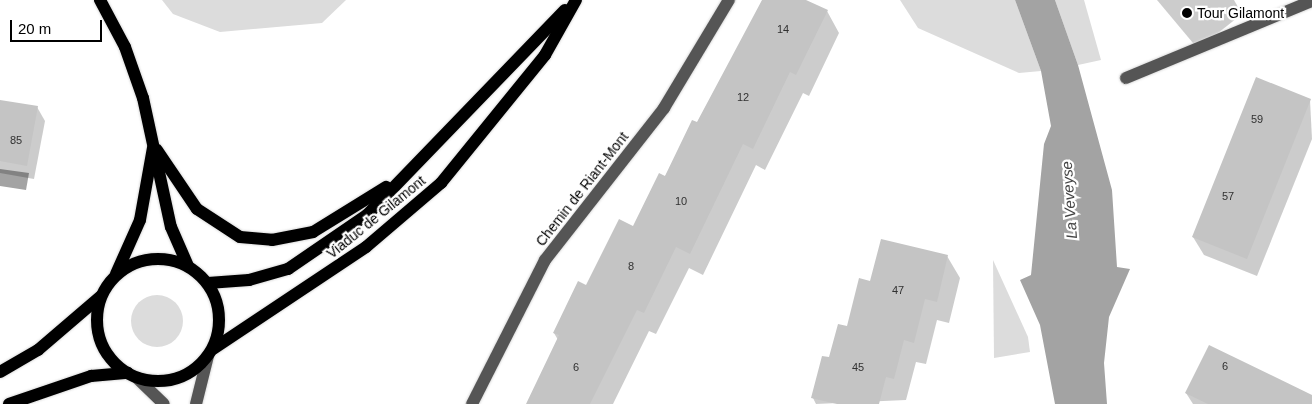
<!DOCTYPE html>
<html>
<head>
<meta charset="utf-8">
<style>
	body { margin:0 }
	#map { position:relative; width:1312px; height:404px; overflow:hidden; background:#fff; font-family:Arial,sans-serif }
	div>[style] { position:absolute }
	.green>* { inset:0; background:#dcdcdc }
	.round { border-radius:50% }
	.water>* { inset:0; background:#a3a3a3 }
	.shadow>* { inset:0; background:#0003 }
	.building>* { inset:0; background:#c4c4c4 }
	.roads { filter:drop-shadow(0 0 1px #dbdbdb) drop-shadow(0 0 1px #dbdbdb) }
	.minor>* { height:12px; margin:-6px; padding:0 6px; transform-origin:6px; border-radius:6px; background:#555 }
	.major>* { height:12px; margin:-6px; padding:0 6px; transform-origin:6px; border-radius:6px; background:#000 }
	.major>.ring { margin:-6px; padding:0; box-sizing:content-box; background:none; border:12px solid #000; border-radius:50% }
	.dots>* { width:14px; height:14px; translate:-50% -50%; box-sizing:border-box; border:2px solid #fff; border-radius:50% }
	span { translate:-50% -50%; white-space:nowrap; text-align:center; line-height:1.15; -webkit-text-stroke:4.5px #fff; paint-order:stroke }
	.number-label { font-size:11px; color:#313131 }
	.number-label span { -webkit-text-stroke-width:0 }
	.poi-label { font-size:14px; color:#000 }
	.left { translate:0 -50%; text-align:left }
	.street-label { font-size:14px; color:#000 }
	.water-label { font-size:15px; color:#444; font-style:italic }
	.scale { position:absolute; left:10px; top:20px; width:92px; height:22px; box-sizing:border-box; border:2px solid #000; border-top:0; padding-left:6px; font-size:15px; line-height:18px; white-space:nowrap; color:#000; -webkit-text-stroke:4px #fff; paint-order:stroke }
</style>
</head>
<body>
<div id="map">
	<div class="green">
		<div style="clip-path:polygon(162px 0,346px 0,322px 23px,220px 32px,173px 14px)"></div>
		<div style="clip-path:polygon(900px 0,1015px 0,1041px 71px,1019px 73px,918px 28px)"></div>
		<div style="clip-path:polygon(1055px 0,1084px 0,1101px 60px,1078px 65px)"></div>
		<div style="clip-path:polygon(993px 260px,1028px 337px,1030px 352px,994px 358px)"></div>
		<div class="round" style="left:131px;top:295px;width:52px;height:52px"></div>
	</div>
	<div class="water">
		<div style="clip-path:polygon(1015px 0,1055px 0,1078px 65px,1112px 190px,1117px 267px,1130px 269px,1109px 317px,1104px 363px,1107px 404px,1055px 404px,1040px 325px,1020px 280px,1031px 275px,1044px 144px,1051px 126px,1041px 71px)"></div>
		<div style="clip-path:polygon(0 169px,29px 173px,26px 190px,0 186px)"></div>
	</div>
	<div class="shadow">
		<div style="clip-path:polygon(763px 0,804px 0,827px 11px,839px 33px,809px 96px,803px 93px,765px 170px,756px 165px,703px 275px,689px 268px,656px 334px,649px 331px,613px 404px,533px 404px,558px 340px,554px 333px,634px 228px,697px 123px)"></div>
		<div style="clip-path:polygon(1157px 0,1234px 0,1242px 14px,1198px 49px)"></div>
		<div style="clip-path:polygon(1310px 100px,1312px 139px,1257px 276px,1204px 255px,1193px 237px)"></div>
		<div style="clip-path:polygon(0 101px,37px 107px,45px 121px,34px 179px,0 173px)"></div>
		<div style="clip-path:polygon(947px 256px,960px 278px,949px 323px,937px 320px,926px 364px,916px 362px,906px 400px,816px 404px,813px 398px,871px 283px)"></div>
		<div style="clip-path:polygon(1186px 393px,1312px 397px,1312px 404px,1193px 404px)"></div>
	</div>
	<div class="building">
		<div style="clip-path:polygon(762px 0,806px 0,828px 10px,796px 75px,790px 72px,753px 149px,743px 144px,690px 254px,676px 247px,644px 313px,637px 310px,590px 404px,526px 404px,559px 335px,553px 333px,578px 281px,586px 285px,619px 219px,633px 226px,659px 173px,665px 176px,692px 120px,697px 122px)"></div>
		<div style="clip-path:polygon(1256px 77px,1311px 99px,1247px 259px,1192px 237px)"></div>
		<div style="clip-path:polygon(0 100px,38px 106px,27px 166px,0 161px)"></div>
		<div style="clip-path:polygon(881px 239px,948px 255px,937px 302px,925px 299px,914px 343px,904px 340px,894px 379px,886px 377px,879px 404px,837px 404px,811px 398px,822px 356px,829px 357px,838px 324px,847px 326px,859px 278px,870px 281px)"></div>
		<div style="clip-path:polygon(1209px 345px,1312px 395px,1312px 404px,1208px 404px,1185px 393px)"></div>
	</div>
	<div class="roads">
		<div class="minor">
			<div style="left:1126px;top:78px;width:201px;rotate:-22.5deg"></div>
			<div style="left:137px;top:378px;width:37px;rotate:44deg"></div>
			<div style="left:196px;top:404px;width:49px;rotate:-76deg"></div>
			<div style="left:472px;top:404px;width:161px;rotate:-63.1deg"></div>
			<div style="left:545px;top:260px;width:193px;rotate:-51.9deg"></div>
			<div style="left:664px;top:108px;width:126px;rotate:-59deg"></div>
		</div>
		<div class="major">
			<div style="left:100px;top:0;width:53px;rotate:62deg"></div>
			<div style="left:125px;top:47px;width:54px;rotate:70.6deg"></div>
			<div style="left:143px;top:98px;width:132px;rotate:77.8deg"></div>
			<div style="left:171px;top:227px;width:43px;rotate:66.4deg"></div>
			<div style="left:157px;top:150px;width:71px;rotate:55.9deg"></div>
			<div style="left:197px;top:209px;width:51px;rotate:33.1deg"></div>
			<div style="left:240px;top:237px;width:32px;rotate:5deg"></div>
			<div style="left:272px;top:240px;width:42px;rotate:-11deg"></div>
			<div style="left:313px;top:232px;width:86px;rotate:-31.7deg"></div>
			<div class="ring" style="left:97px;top:259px;width:110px;height:110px"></div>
			<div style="left:116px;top:274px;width:59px;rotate:-66deg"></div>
			<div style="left:140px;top:220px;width:73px;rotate:-79.8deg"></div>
			<div style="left:208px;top:283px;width:41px;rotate:-4.2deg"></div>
			<div style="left:249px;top:280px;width:41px;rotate:-15.8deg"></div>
			<div style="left:288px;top:269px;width:96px;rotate:-34.4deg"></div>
			<div style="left:367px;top:215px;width:285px;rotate:-46deg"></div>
			<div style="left:213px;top:349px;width:184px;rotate:-33.7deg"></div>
			<div style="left:366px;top:247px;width:99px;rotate:-40.5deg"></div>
			<div style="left:441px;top:183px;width:165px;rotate:-50.9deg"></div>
			<div style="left:545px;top:55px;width:63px;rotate:-60.6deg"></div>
			<div style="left:0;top:372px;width:44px;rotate:-30.1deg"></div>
			<div style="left:38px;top:350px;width:83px;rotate:-40.6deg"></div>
			<div style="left:9px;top:404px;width:87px;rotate:-18.9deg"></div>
			<div style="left:91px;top:376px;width:37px;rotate:-5deg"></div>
		</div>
	</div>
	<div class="dots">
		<div style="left:1187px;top:13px;background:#000"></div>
	</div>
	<div class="number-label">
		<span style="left:783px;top:29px">14</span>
		<span style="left:743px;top:97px">12</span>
		<span style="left:1257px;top:119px">59</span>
		<span style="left:16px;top:140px">85</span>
		<span style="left:1228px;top:196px">57</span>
		<span style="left:681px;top:201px">10</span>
		<span style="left:631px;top:266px">8</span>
		<span style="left:898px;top:290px">47</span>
		<span style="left:1225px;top:366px">6</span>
		<span style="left:576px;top:367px">6</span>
		<span style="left:858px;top:367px">45</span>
	</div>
	<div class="poi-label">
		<span class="left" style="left:1197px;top:13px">Tour Gilamont</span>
	</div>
	<div class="street-label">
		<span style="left:582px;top:189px;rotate:-52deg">Chemin de Riant-Mont</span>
		<span style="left:376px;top:217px;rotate:-39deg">Viaduc de Gilamont</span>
	</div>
	<div class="water-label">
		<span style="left:1069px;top:200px;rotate:-94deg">La Veveyse</span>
	</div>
	<div class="scale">20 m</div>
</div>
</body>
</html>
